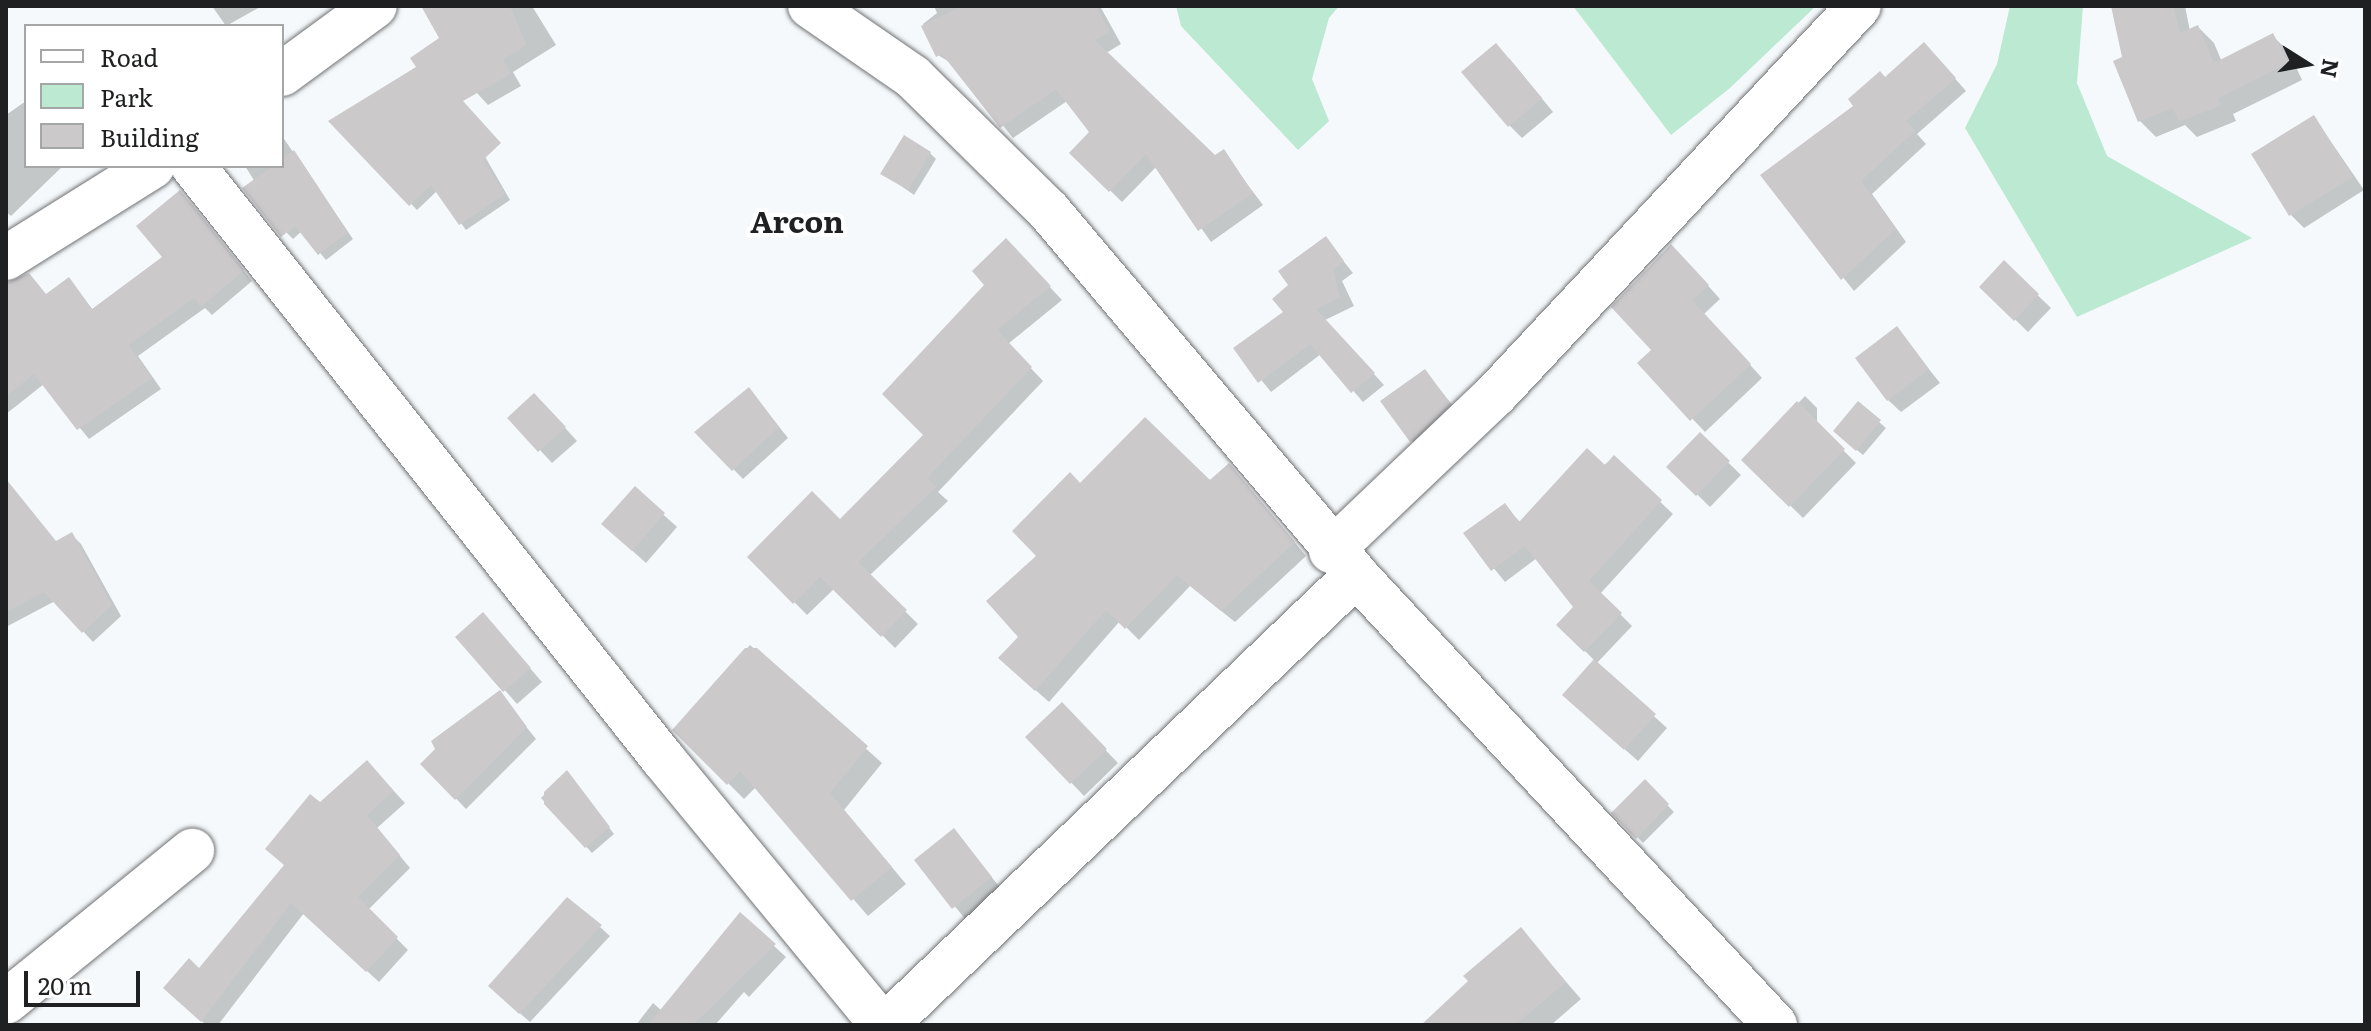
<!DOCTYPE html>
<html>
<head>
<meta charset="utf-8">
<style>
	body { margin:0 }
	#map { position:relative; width:2371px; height:1031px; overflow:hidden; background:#f6f9fb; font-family:Literata,serif }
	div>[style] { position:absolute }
	.green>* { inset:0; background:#bbe9d1 }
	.shadow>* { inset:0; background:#0003 }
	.building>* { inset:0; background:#ccc9cb }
	.roads { filter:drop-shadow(0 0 2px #707274) drop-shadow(0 0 2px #707274) }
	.minor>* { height:44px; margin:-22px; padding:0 22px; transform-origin:22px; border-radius:22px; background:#fff }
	span { translate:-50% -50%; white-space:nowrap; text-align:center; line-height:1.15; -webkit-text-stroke:8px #fff; paint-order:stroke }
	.quarter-label { font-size:30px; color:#1f2021; font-weight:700 }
	.frame { position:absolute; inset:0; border:8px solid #1f2021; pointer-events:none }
	.legend { position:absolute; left:24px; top:24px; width:260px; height:144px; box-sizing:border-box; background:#fff; border:2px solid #a5a6a6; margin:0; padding:10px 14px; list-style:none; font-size:24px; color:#1f2021 }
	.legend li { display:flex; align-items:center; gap:16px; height:40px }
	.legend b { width:40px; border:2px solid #a5a6a6 }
	.north { position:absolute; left:2267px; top:24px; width:80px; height:80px; -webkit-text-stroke:6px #fff; paint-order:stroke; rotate:101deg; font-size:22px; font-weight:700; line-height:32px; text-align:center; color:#1f2021 }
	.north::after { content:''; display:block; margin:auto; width:28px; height:36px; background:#1f2021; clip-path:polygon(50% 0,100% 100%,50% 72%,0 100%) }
	.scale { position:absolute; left:24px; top:971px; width:116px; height:36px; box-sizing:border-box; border:4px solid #1f2021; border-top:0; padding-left:10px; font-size:24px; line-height:28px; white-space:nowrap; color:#1f2021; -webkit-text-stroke:6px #fff; paint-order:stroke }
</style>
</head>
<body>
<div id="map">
	<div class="green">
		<div style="clip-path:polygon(1176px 6px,1339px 6px,1329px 18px,1312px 79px,1329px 121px,1298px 150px,1181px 26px)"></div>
		<div style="clip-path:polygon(1573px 6px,1816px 6px,1730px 88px,1671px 135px)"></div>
		<div style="clip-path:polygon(2010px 6px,2083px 6px,2077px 83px,2107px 156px,2252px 238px,2077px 317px,1965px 128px,1997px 64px)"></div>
	</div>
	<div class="shadow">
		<div style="clip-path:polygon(212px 6px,262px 6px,226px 26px)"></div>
		<div style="clip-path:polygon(498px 6px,532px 6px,556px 45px,513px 72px,521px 86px,488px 105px,477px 93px,455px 24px)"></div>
		<div style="clip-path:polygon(934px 6px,1100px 6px,1121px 44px,1106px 53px,1215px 158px,1223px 152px,1263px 205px,1211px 242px,1157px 166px,1122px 202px,1072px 153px,1092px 132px,1067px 101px,1013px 138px,954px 65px,938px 55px,923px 24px,937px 13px)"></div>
		<div style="clip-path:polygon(2113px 6px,2185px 6px,2190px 31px,2198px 27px,2214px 43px,2222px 62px,2273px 36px,2289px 52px,2302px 80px,2233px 114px,2236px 121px,2197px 137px,2185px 125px,2156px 137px,2140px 121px)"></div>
		<div style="clip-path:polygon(1936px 57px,1966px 91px,1917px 134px,1926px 144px,1872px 194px,1906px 242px,1854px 291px,1762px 176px)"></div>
		<div style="clip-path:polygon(1509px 58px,1553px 112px,1522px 138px,1509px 125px)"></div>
		<div style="clip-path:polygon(434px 68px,510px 200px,466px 230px,437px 191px,417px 210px,331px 122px)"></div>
		<div style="clip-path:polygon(26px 101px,26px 166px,63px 166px,11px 216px,6px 212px,6px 115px)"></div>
		<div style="clip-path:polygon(2314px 117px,2364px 190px,2304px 228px,2291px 215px)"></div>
		<div style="clip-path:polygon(282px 136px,353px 239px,326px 260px,302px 231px,293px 239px,287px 233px,245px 166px,282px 166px)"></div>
		<div style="clip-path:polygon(930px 153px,936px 159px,914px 195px,883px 173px)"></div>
		<div style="clip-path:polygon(190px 202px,252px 281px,212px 315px,205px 308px,138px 356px,161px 389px,89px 439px,44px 384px,6px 414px,6px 285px,29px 275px,47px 296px,69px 280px,93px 310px,165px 258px)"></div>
		<div style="clip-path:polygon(1325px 238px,1353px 273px,1342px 281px,1354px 306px,1325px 320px,1384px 385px,1363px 402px,1321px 354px,1271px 392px,1236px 349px,1286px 312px,1291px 286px)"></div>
		<div style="clip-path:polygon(1019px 254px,1062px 300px,1008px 344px,1043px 381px,938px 492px,948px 501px,869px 576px,918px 624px,895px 648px,835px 588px,807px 615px,750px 557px,840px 522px,925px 435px)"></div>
		<div style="clip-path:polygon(1684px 259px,1720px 299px,1704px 314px,1762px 378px,1705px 432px,1640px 363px,1654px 350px)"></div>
		<div style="clip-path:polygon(2004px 263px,2051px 308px,2028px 332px,1982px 287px)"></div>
		<div style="clip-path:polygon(1897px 329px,1940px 383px,1901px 412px,1888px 400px)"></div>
		<div style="clip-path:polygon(1425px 371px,1462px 417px,1424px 453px,1411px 440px)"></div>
		<div style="clip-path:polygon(749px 389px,788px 438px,743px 479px,697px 432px)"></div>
		<div style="clip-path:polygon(1805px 396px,1817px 408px,1817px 424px,1856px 463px,1803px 518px,1744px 460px)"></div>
		<div style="clip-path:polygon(1858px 404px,1886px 428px,1863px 455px,1841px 437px)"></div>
		<div style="clip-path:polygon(547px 408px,577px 441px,552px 463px,540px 450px)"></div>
		<div style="clip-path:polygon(1700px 435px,1741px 475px,1710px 507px,1669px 467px)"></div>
		<div style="clip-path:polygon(1614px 458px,1673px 514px,1600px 594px,1632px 626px,1596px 664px,1667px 728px,1638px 761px,1578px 708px,1595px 661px,1559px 625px,1576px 607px,1537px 558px,1505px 582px,1466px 534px,1505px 506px,1521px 523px)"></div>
		<div style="clip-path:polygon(1241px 478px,1306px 556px,1235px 622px,1190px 586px,1139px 640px,1120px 621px,1049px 702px,1014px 671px,1039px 556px,1081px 486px)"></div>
		<div style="clip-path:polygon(635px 489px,677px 527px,646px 563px,617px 537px)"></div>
		<div style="clip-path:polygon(6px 509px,57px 543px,71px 534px,81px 544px,121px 616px,93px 642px,55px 601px,6px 627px)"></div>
		<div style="clip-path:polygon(495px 628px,542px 682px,517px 704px,458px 637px)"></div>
		<div style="clip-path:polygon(750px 645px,882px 763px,844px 810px,906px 884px,868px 916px,756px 787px,744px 799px,675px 730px)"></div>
		<div style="clip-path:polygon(499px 693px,536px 739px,466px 809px,423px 764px)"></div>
		<div style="clip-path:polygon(1062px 705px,1118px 763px,1084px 796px,1028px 737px)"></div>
		<div style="clip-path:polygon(567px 773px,614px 834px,592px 853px,541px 798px)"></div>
		<div style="clip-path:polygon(378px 774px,405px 803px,377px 828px,410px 868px,368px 910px,408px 950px,379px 982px,304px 913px,218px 1025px,206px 1025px,177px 999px,286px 866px,320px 805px)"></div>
		<div style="clip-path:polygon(1645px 782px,1674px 812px,1643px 843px,1614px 813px)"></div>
		<div style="clip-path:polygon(954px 831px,1003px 891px,967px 921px,917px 861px)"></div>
		<div style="clip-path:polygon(740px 915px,786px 957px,749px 997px,744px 992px,715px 1025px,636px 1025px,653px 1003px,661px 1010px)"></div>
		<div style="clip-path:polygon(600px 927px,610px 936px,530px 1022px,500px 996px)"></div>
		<div style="clip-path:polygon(1521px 930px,1581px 999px,1551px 1025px,1424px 1025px)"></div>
	</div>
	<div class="building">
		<div style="clip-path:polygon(421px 6px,510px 6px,526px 45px,503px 60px,511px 74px,463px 101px,501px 143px,483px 160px,505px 194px,459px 225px,431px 185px,409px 206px,328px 121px,416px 67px,410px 58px,439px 38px)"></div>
		<div style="clip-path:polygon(962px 6px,1096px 6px,1110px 32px,1095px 40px,1215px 155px,1224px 149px,1253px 193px,1198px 231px,1146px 154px,1109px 192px,1069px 153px,1089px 132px,1056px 89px,1000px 128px,942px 54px,936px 57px,921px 26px)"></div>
		<div style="clip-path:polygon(2111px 6px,2173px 6px,2180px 33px,2198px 25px,2214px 63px,2273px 33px,2288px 63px,2218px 98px,2221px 105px,2179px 122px,2173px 108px,2138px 122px,2113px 61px,2122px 57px)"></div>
		<div style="clip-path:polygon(1924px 42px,1956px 78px,1906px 121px,1915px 131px,1861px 181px,1896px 229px,1841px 280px,1760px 175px,1853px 106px,1848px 99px,1880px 71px,1885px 77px)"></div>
		<div style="clip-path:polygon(1496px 43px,1542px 98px,1508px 127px,1461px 72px)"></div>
		<div style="clip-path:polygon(2314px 115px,2353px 177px,2289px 216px,2251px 154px)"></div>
		<div style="clip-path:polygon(904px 135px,931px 152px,908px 190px,880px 174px)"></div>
		<div style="clip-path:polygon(294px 150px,348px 232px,318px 255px,295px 226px,281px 237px,242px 188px,273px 166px,282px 166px,282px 159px)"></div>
		<div style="clip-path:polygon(180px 190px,244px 270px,201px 307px,194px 298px,129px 345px,152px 378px,77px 430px,34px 374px,6px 396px,6px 283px,29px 273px,46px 294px,69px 277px,92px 309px,162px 257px,136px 226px)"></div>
		<div style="clip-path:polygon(1326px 236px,1344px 261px,1333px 270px,1340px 297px,1316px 309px,1375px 373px,1351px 393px,1310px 344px,1258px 383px,1233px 348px,1283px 312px,1272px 299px,1288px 285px,1278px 271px)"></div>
		<div style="clip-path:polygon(1006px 238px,1051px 286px,997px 330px,1032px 367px,927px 478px,936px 487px,858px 562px,907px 610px,881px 637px,820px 577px,793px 604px,747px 557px,812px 491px,840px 519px,923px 435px,882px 394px,984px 285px,972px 271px)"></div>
		<div style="clip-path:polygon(1671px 244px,1709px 285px,1692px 300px,1751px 364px,1690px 421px,1637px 363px,1651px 350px,1611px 307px)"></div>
		<div style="clip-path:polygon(2004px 260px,2039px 294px,2014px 321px,1979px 287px)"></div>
		<div style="clip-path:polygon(1897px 326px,1929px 369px,1887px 401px,1855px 358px)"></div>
		<div style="clip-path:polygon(1425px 369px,1450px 403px,1410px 442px,1380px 401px)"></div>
		<div style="clip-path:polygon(749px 387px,779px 427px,732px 471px,694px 432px)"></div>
		<div style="clip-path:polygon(534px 393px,566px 427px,538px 452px,507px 418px)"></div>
		<div style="clip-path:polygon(1797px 401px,1845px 449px,1789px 507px,1741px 460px)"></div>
		<div style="clip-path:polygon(1858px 401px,1881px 420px,1856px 451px,1833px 431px)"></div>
		<div style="clip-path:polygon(1145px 417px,1210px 480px,1229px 463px,1295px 542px,1221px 611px,1177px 575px,1125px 629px,1106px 610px,1035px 691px,998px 658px,1018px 637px,986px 601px,1036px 556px,1012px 531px,1070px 472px,1080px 483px)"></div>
		<div style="clip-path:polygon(1700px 432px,1730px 461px,1696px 496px,1666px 467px)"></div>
		<div style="clip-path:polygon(1587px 448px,1605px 465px,1614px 455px,1662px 500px,1589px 581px,1622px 613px,1584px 652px,1556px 625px,1573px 607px,1525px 546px,1491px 571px,1463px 533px,1505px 503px,1519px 522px)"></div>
		<div style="clip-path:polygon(6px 479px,56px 541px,72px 532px,112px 605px,82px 633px,44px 592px,6px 612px)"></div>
		<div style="clip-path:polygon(635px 486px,665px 513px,632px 551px,601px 524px)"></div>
		<div style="clip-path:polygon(483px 612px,531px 668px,503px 692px,455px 637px)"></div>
		<div style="clip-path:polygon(745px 648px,757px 648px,868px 746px,830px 793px,892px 867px,851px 901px,740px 771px,727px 785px,672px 730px)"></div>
		<div style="clip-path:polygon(1594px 659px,1656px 714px,1624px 750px,1562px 695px)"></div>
		<div style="clip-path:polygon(500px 690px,527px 727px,455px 800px,420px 764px,435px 749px,431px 741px)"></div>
		<div style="clip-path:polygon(1062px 702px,1107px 749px,1070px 784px,1025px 737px)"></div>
		<div style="clip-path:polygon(367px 760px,394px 791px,367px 815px,400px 855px,358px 897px,398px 937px,366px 972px,291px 903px,201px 1022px,163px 988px,189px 958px,199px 968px,284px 865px,265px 849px,310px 794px,320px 802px)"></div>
		<div style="clip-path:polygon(567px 770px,610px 827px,585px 848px,544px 804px,544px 792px)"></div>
		<div style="clip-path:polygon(1645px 779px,1669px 804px,1636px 839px,1611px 813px)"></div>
		<div style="clip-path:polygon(954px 828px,992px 877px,952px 909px,914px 860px)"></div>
		<div style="clip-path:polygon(567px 897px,602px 925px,519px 1014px,488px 986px)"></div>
		<div style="clip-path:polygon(740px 912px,776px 944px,693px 1025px,648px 1025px)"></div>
		<div style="clip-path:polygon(1521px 927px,1566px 982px,1515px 1025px,1421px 1025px,1468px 981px,1463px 976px)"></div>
	</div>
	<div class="roads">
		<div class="minor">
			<div style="left:810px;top:6px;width:125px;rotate:34.6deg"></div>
			<div style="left:913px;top:77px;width:190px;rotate:44.6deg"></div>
			<div style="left:1048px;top:210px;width:478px;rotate:49.8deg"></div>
			<div style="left:1356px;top:575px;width:651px;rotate:136.25deg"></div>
			<div style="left:282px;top:74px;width:115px;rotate:-36.2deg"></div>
			<div style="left:193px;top:166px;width:757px;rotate:51.6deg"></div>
			<div style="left:663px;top:759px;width:345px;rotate:50.5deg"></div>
			<div style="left:6px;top:258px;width:173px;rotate:-32deg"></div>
			<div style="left:1331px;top:551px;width:228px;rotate:-43.6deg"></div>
			<div style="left:1496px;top:394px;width:531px;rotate:-46.91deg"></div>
			<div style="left:1356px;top:575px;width:615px;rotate:47.04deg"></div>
			<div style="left:6px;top:1002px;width:240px;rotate:-39.1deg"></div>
		</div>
	</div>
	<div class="quarter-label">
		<span style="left:797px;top:220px">Arcon</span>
	</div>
	<div class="frame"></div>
	<ul class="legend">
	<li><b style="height:10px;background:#fff"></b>Road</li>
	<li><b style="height:22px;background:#bbe9d1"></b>Park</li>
	<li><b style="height:22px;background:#ccc9cb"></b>Building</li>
	</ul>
	<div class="north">N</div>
	<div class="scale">20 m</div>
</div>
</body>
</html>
